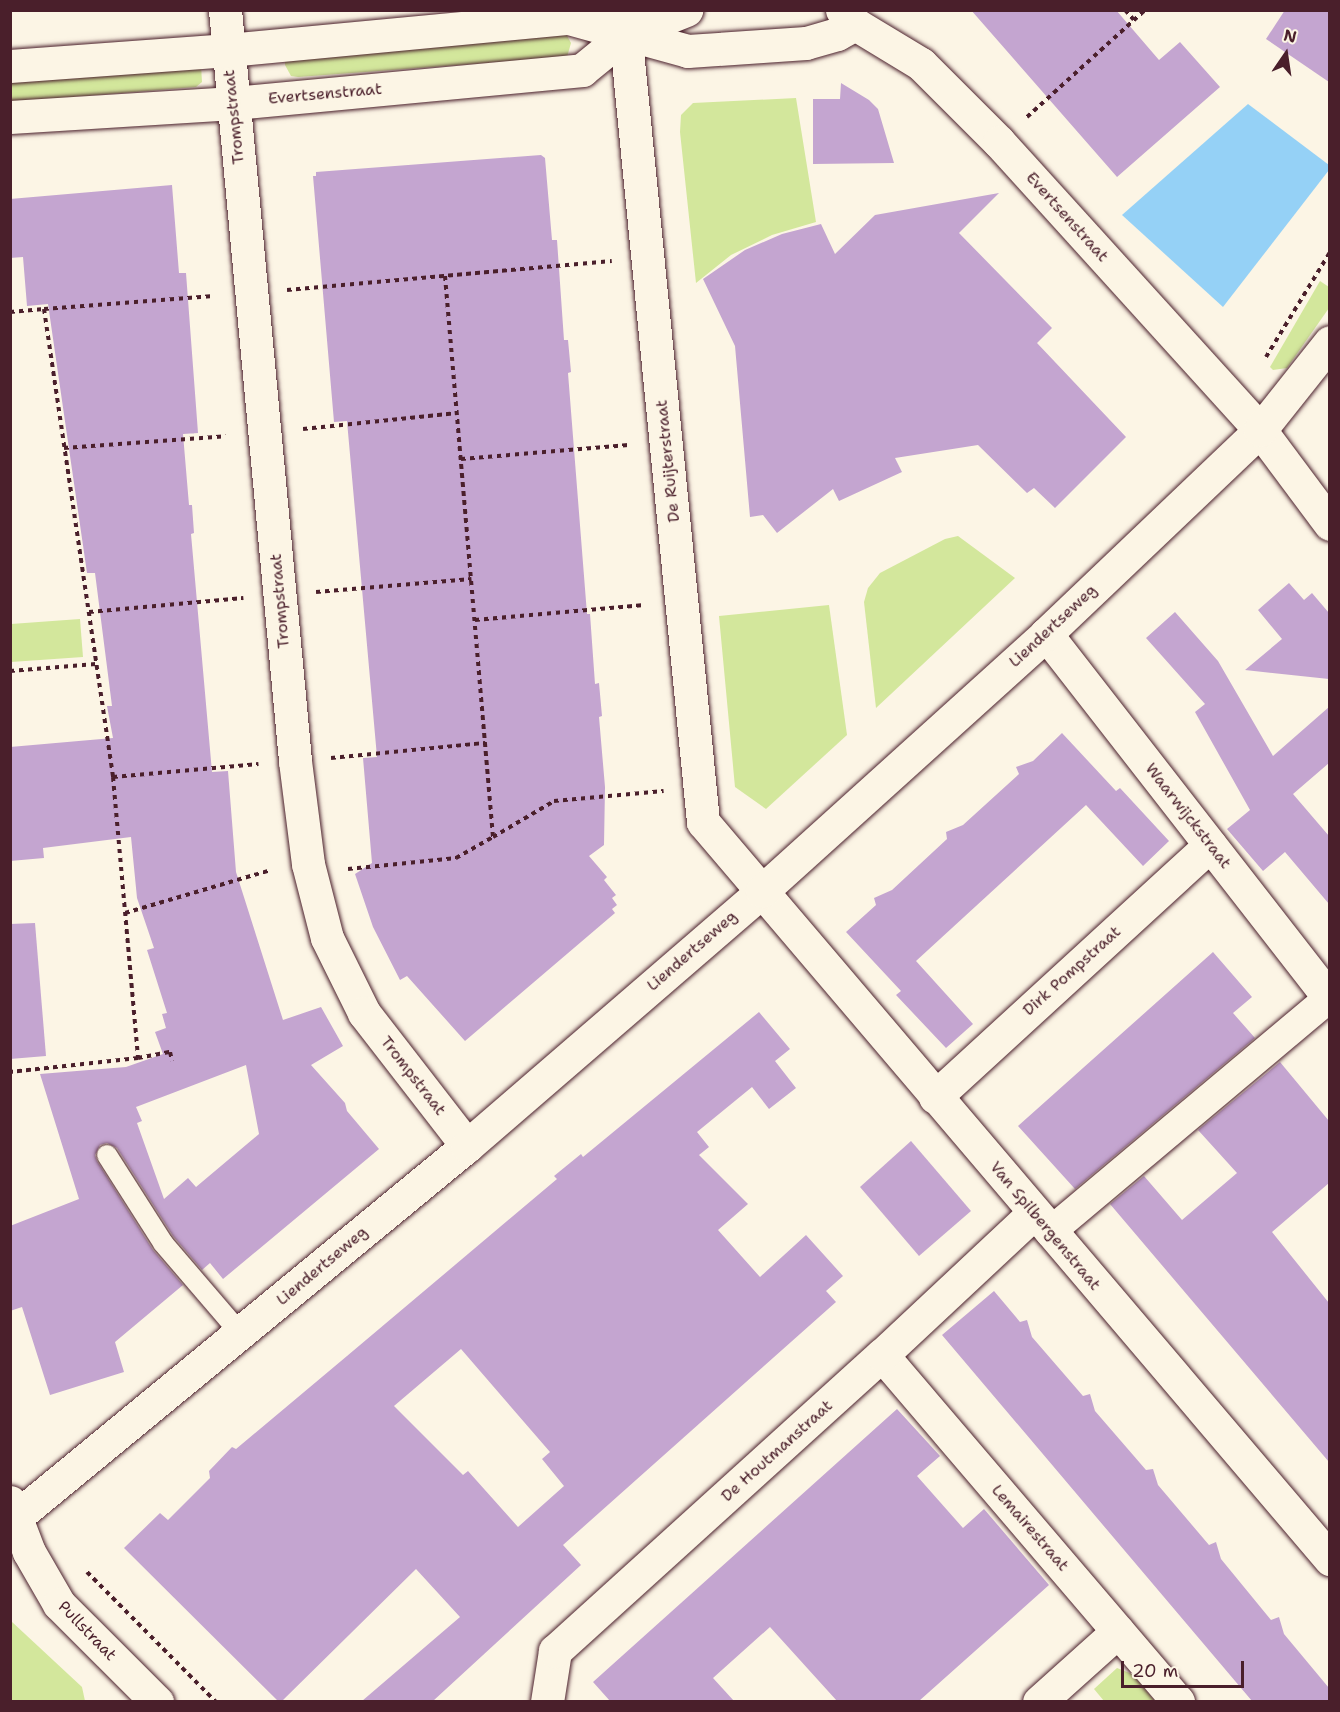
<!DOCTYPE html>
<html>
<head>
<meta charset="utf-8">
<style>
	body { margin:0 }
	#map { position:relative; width:1340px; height:1712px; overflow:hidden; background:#fcf5e5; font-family:"Shantell Sans",sans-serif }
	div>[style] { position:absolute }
	.green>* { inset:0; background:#d3e79c }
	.water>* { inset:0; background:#95d1f6 }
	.building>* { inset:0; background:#c4a5d0 }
	.path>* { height:4px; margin-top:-2px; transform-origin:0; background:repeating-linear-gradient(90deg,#4a1f2b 0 4.5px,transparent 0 9px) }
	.roads { filter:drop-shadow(0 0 2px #4a1f2b) drop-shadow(0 0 2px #4a1f2b) }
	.service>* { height:20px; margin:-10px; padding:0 10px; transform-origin:10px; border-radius:10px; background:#fcf5e5 }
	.pedestrian>* { height:30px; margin:-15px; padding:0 15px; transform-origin:15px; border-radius:15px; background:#fcf5e5 }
	.minor>* { height:33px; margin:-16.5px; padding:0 16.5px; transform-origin:16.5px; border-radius:16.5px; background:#fcf5e5 }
	.tertiary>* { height:33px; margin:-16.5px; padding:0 16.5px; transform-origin:16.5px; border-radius:16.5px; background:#fcf5e5 }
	span { translate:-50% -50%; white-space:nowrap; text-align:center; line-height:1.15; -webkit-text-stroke:6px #fcf5e5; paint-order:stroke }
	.street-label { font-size:16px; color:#4a1f2b }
	.frame { position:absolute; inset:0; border:12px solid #4a1f2b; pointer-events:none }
	.north { position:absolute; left:1256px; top:24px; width:60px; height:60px; -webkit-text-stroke:4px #fcf5e5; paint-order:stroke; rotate:13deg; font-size:16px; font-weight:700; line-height:24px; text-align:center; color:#4a1f2b }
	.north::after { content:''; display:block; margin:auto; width:21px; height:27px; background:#4a1f2b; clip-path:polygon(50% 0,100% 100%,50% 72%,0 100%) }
	.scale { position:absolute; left:1121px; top:1661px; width:123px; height:27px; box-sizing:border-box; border:3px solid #4a1f2b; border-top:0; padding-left:8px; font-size:18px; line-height:21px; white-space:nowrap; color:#4a1f2b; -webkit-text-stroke:4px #fcf5e5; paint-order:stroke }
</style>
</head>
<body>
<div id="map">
	<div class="green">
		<div style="clip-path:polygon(565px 32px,571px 43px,567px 57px,298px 77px,291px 76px,285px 65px,285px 60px)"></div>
		<div style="clip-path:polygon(201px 65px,202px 82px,196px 87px,11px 102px,11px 76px)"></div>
		<div style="clip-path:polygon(796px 98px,816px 222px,772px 235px,731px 255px,696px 283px,680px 132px,681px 115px,693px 103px)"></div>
		<div style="clip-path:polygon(1320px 281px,1329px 287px,1329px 308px,1287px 368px,1273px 370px,1270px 367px)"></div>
		<div style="clip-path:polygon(958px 536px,1015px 578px,876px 708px,864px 602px,868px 588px,880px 573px,945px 539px)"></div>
		<div style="clip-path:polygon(829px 605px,847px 735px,766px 809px,735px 787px,719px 616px)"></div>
		<div style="clip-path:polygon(80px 619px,83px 657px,11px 662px,11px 624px)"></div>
		<div style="clip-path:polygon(11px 1621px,82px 1687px,85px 1701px,11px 1701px)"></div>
		<div style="clip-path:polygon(1117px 1668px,1132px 1674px,1155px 1701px,1104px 1701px,1094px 1689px)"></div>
	</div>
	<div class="water">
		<div style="clip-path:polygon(1248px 104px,1329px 165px,1329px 170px,1223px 307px,1122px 215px)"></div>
	</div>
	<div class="building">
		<div style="clip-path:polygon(971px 10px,1116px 10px,1159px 60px,1180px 42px,1220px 87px,1117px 177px)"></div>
		<div style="clip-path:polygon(1285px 10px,1329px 10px,1329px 82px,1266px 39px)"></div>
		<div style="clip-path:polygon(841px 83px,869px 100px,878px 109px,894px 163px,813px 164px,813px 99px,840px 99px)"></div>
		<div style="clip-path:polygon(541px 155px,545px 158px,552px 240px,557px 240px,564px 340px,568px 340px,571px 372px,568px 373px,587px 614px,590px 614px,595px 684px,599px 683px,602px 716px,599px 717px,605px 787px,604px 845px,589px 856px,607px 877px,604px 880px,616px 895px,612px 898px,617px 905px,612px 909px,615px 913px,465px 1041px,407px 976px,400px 980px,373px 927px,355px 874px,372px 863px,363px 758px,377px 757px,347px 421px,334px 422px,313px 176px,316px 176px,316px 172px)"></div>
		<div style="clip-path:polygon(evenodd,172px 185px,179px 273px,186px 273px,198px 433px,183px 434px,189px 505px,192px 505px,194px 533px,191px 534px,212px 772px,228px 771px,236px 872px,283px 1020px,321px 1007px,343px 1046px,311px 1065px,345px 1103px,347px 1111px,379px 1149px,223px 1279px,210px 1263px,202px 1270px,173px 1236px,117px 1148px,107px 1143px,100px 1145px,95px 1155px,97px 1161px,153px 1250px,183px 1285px,115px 1342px,124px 1372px,50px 1395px,22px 1307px,10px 1311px,10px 1226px,79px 1199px,40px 1074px,126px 1067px,163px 1054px,155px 1032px,166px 1028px,162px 1014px,167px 1013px,147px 950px,154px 948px,137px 898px,131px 837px,43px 848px,44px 858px,10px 861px,10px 747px,113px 738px,107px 706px,112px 706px,95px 573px,87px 573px,48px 304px,27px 306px,23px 257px,10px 258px,10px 199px,172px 185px,246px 1065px,259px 1134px,196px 1187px,188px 1178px,164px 1199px,137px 1123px,142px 1121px,136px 1107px,246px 1065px)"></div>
		<div style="clip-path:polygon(999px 193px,959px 233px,1052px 328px,1037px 343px,1126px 437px,1055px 508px,1034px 488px,1027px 493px,978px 445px,895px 458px,902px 472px,839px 501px,833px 489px,777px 533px,763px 515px,750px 517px,735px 346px,703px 279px,745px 250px,782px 234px,821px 224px,835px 254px,875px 215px)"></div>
		<div style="clip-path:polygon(1289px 583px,1304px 600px,1312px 593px,1329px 613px,1329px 679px,1245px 670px,1282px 639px,1258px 610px)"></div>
		<div style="clip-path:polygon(1175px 612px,1218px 661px,1273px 756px,1329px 707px,1329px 763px,1293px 794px,1329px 836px,1329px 904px,1285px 852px,1263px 871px,1227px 829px,1250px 810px,1195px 712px,1205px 704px,1146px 638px)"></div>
		<div style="clip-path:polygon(1062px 733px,1116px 791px,1120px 788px,1169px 841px,1143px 866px,1086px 805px,916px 961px,973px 1024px,946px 1048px,896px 995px,901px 991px,846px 932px,876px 905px,874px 898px,892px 890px,947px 839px,946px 832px,963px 825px,1019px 774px,1016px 767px,1033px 761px)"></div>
		<div style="clip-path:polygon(35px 923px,46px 1056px,10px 1059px,10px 924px)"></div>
		<div style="clip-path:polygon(1213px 952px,1252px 997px,1233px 1013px,1255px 1038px,1075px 1189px,1018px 1126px)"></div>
		<div style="clip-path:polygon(evenodd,759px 1012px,790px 1049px,775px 1061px,796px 1088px,769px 1109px,752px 1087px,697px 1132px,709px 1147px,699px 1155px,748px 1204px,718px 1230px,760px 1277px,806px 1235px,843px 1276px,826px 1291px,836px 1302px,563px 1545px,581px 1565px,433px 1701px,362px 1701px,460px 1617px,416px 1569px,282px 1701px,278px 1701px,124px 1548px,160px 1513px,168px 1520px,210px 1478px,209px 1471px,232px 1447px,236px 1449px,347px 1356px,557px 1179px,554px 1176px,581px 1154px,583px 1157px,759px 1012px,461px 1349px,550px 1452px,542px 1459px,564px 1486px,518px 1527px,468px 1471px,463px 1475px,394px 1406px,461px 1349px)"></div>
		<div style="clip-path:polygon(1280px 1062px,1329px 1121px,1329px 1183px,1272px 1232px,1329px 1303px,1329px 1462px,1110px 1204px,1144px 1176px,1182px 1220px,1237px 1173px,1198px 1130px)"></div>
		<div style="clip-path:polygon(911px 1141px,971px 1211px,919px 1256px,860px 1187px)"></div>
		<div style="clip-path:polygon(994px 1291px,1020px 1322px,1027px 1320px,1032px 1337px,1083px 1396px,1090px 1394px,1095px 1411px,1146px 1470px,1153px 1469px,1158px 1485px,1209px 1545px,1216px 1542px,1221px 1559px,1271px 1620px,1279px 1617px,1284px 1634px,1329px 1688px,1329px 1701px,1252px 1701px,942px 1335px)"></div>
		<div style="clip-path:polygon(897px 1409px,940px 1456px,917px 1476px,963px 1528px,984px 1509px,1049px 1585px,919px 1701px,837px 1701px,770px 1627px,713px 1678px,734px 1701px,610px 1701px,593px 1682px)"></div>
	</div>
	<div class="path">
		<div style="left:1125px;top:10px;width:13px;rotate:48deg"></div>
		<div style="left:1027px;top:117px;width:159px;rotate:-42.2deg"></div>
		<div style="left:445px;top:276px;width:563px;rotate:85.11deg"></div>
		<div style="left:493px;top:837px;width:71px;rotate:-30.5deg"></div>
		<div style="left:554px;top:801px;width:110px;rotate:-5.2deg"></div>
		<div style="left:287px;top:290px;width:326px;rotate:-5.1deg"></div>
		<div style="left:44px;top:309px;width:170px;rotate:-4.4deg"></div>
		<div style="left:10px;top:312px;width:34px;rotate:-5deg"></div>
		<div style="left:44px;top:309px;width:473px;rotate:81.6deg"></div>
		<div style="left:113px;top:777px;width:282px;rotate:84.9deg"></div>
		<div style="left:138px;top:1058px;width:129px;rotate:173.8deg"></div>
		<div style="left:1266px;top:357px;width:123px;rotate:-58.6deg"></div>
		<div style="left:303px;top:429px;width:155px;rotate:-5.9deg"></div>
		<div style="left:64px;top:448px;width:162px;rotate:-4.2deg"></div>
		<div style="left:461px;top:459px;width:168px;rotate:-4.8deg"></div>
		<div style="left:316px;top:592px;width:156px;rotate:-4.8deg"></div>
		<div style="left:89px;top:612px;width:155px;rotate:-5.2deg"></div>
		<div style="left:475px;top:620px;width:170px;rotate:-5.1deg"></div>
		<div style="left:10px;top:671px;width:86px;rotate:-4.7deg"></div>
		<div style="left:331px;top:758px;width:155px;rotate:-5.6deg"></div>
		<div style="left:113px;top:777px;width:146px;rotate:-5.1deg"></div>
		<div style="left:348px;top:869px;width:109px;rotate:-5.8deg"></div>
		<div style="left:456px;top:858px;width:43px;rotate:-29.6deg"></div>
		<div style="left:125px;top:913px;width:152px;rotate:-16.4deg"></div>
		<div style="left:138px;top:1058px;width:33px;rotate:-11deg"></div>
		<div style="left:170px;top:1052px;width:9px;rotate:77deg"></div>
		<div style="left:87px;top:1572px;width:183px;rotate:45.2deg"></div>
	</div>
	<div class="roads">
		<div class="service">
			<div style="left:107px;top:1155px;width:104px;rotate:57.5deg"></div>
			<div style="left:163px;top:1243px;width:120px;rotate:49.4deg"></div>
		</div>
		<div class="pedestrian">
			<div style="left:1050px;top:1232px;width:364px;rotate:-40deg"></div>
		</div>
		<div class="minor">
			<div style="left:225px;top:10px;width:754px;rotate:84.67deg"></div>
			<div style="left:295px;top:761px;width:104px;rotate:82.8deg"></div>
			<div style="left:308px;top:864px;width:76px;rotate:75.6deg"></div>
			<div style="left:327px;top:938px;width:84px;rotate:63.7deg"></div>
			<div style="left:364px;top:1013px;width:168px;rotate:52.2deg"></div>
			<div style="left:623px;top:10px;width:816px;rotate:84.37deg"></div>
			<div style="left:703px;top:822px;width:968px;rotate:49.61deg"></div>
			<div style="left:842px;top:10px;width:19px;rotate:47deg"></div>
			<div style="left:855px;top:24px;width:77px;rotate:31.2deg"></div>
			<div style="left:921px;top:64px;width:110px;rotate:45deg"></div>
			<div style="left:999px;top:142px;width:389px;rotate:47.8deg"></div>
			<div style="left:1260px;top:430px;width:117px;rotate:53.3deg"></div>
			<div style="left:10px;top:66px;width:219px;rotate:-4.2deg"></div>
			<div style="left:228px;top:50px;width:342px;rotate:-5.4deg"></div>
			<div style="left:569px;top:18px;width:123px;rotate:15.5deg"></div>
			<div style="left:688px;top:51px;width:118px;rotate:-3.9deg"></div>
			<div style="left:806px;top:43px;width:32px;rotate:-16deg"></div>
			<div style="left:837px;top:34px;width:21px;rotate:-29deg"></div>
			<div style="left:10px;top:117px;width:224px;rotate:-3.6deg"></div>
			<div style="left:234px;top:103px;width:350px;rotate:-5.4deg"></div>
			<div style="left:582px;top:70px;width:57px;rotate:-39.3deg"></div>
			<div style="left:626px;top:34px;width:65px;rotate:-21.8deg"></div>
			<div style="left:1046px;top:634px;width:462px;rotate:52.1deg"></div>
			<div style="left:935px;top:1097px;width:373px;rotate:-42.5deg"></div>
			<div style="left:882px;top:1355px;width:456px;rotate:49.5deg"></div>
			<div style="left:10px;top:1502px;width:53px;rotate:69.2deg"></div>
			<div style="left:29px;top:1552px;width:60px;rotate:60deg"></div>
			<div style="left:59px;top:1604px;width:139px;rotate:45deg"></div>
			<div style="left:547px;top:1702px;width:52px;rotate:-81.1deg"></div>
			<div style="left:555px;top:1651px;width:441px;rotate:-42.2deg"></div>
			<div style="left:882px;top:1355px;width:208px;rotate:-43.1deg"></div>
			<div style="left:1039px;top:1702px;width:106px;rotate:-41.9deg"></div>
		</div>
		<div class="tertiary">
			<div style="left:10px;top:1522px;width:592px;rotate:-39.45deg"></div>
			<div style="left:467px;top:1146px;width:390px;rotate:-40.8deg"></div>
			<div style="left:762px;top:891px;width:383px;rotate:-42.1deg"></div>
			<div style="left:1046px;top:634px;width:296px;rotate:-43.6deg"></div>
			<div style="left:1260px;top:430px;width:112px;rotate:-51.5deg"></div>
		</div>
	</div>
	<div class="street-label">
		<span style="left:325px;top:94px;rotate:-5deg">Evertsenstraat</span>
		<span style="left:234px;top:117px;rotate:-96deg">Trompstraat</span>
		<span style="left:1067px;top:217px;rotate:48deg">Evertsenstraat</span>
		<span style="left:668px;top:461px;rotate:-96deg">De Ruijterstraat</span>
		<span style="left:280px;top:601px;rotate:-95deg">Trompstraat</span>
		<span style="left:1053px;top:626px;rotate:-43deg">Liendertseweg</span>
		<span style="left:1188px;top:816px;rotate:52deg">Waarwijckstraat</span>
		<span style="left:692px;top:951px;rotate:-41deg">Liendertseweg</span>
		<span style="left:1072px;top:971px;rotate:-42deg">Dirk Pompstraat</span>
		<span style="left:413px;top:1076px;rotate:52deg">Trompstraat</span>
		<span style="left:1045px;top:1226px;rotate:50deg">Van Spilbergenstraat</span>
		<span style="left:322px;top:1266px;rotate:-40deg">Liendertseweg</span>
		<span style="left:777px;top:1451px;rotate:-42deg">De Houtmanstraat</span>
		<span style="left:1030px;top:1528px;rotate:49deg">Lemairestraat</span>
		<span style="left:87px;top:1631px;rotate:46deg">Pullstraat</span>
	</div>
	<div class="frame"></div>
	<div class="north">N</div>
	<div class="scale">20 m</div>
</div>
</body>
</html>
